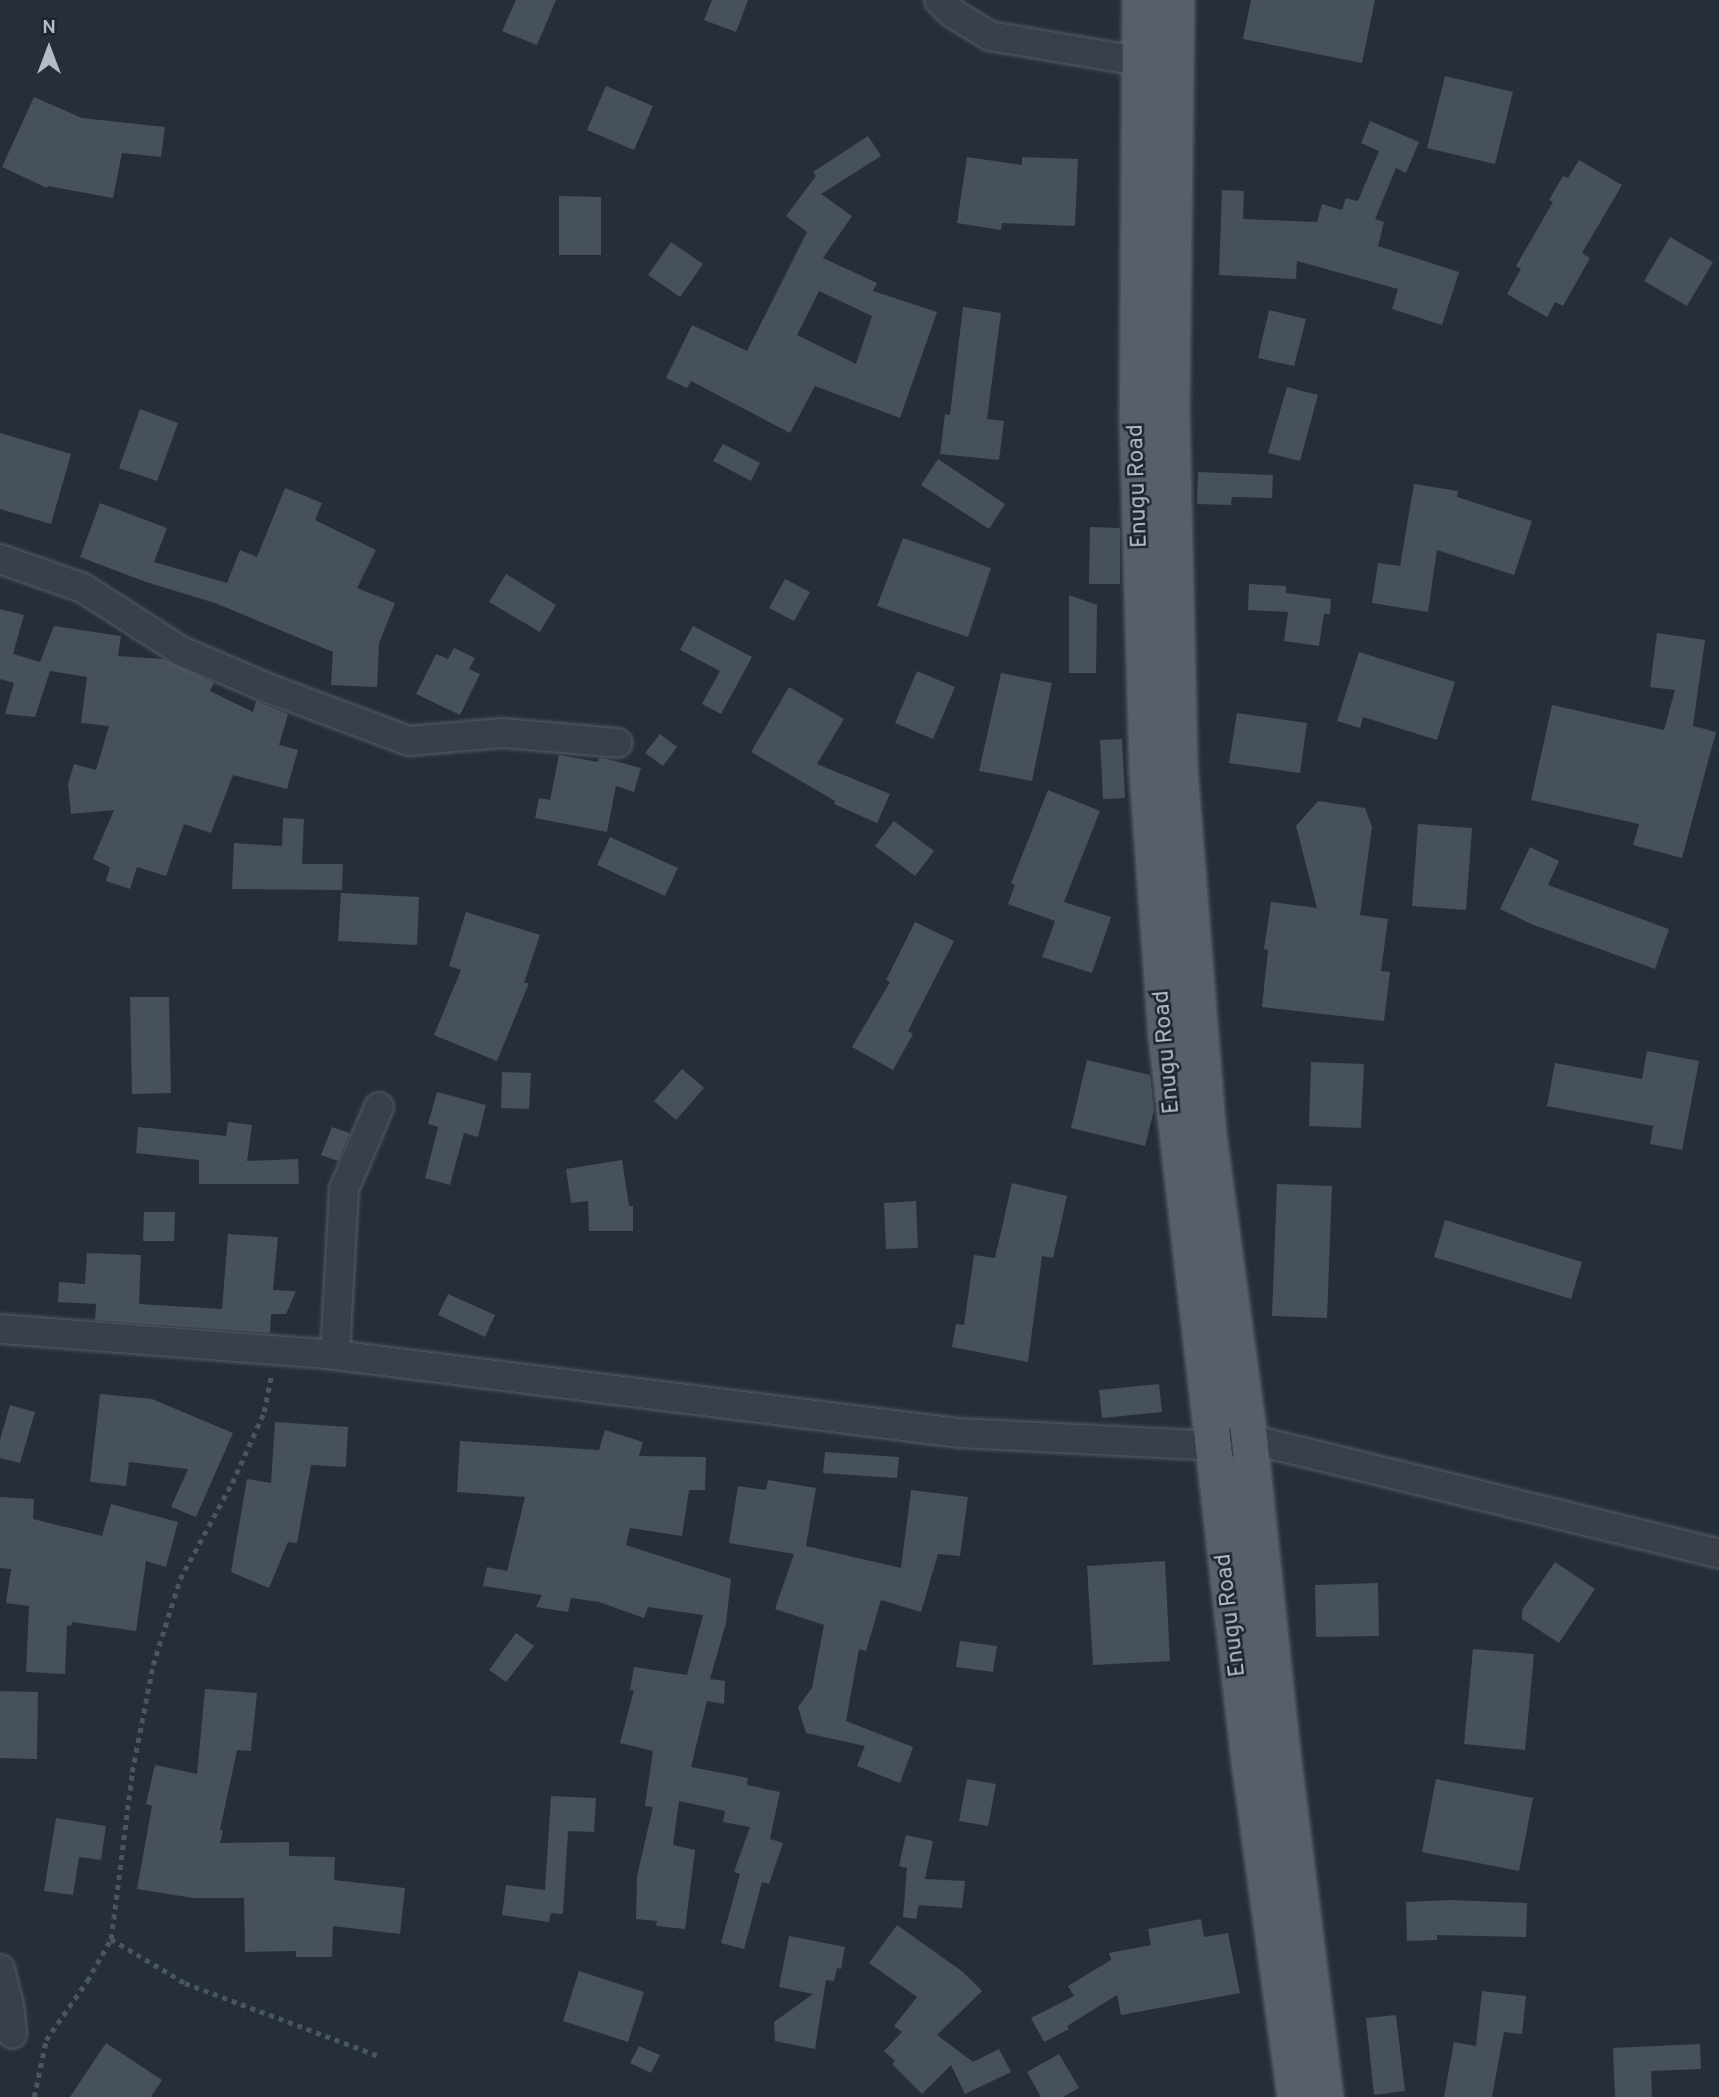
<!DOCTYPE html>
<html>
<head>
<meta charset="utf-8">
<style>
	body { margin:0 }
	#map { position:relative; width:1719px; height:2097px; overflow:hidden; background:#252e3a; font-family:Overpass,sans-serif }
	div>[style] { position:absolute }
	.building>* { inset:0; background:#47515e }
	.path>* { height:4.5px; margin-top:-2.25px; transform-origin:0; background:repeating-linear-gradient(90deg,#47585a 0 5px,transparent 0 10px) }
	.roads { filter:drop-shadow(0 0 2px #575e68) drop-shadow(0 0 2px #575e68) }
	.minor>* { height:28px; margin:-14px; padding:0 14px; transform-origin:14px; border-radius:14px; background:#39404a }
	.major>* { height:35px; margin:-17.5px; padding:0 17.5px; transform-origin:17.5px; border-radius:17.5px; background:#575f6a }
	span { translate:-50% -50%; white-space:nowrap; text-align:center; line-height:1.15; -webkit-text-stroke:5px #1e252f; paint-order:stroke }
	.street-label { font-size:23px; color:#b4bbc6 }
	.north { position:absolute; left:14px; top:14px; width:70px; height:70px; -webkit-text-stroke:5px #1e252f; paint-order:stroke; rotate:0deg; font-size:19px; font-weight:700; line-height:28px; text-align:center; color:#b4bbc6 }
	.north::after { content:''; display:block; margin:auto; width:24px; height:32px; background:#b4bbc6; clip-path:polygon(50% 0,100% 100%,50% 72%,0 100%) }
</style>
</head>
<body>
<div id="map">
	<div class="building">
		<div style="clip-path:polygon(516px 0,556px 0,537px 45px,502px 31px)"></div>
		<div style="clip-path:polygon(712px 0,748px 0,736px 32px,704px 20px)"></div>
		<div style="clip-path:polygon(1251px 0,1375px 0,1362px 63px,1243px 39px)"></div>
		<div style="clip-path:polygon(1445px 76px,1513px 92px,1495px 164px,1427px 148px)"></div>
		<div style="clip-path:polygon(606px 86px,653px 106px,634px 150px,587px 130px)"></div>
		<div style="clip-path:polygon(34px 97px,82px 118px,165px 127px,161px 157px,122px 153px,113px 198px,48px 186px,47px 188px,2px 167px)"></div>
		<div style="clip-path:polygon(1370px 121px,1419px 142px,1406px 173px,1396px 168px,1375px 219px,1384px 222px,1378px 246px,1459px 272px,1442px 325px,1392px 309px,1398px 289px,1297px 261px,1296px 279px,1219px 275px,1222px 190px,1244px 191px,1243px 219px,1317px 222px,1322px 204px,1342px 210px,1346px 198px,1358px 201px,1379px 151px,1361px 143px)"></div>
		<div style="clip-path:polygon(evenodd,868px 136px,881px 156px,821px 194px,852px 216px,823px 258px,877px 283px,873px 291px,937px 312px,900px 418px,815px 386px,790px 433px,691px 381px,687px 388px,666px 378px,692px 325px,747px 351px,807px 232px,786px 216px,816px 176px,813px 172px,868px 136px,819px 291px,872px 316px,856px 364px,797px 335px,819px 291px)"></div>
		<div style="clip-path:polygon(967px 157px,1022px 165px,1022px 157px,1078px 159px,1075px 226px,1002px 223px,1001px 230px,957px 223px)"></div>
		<div style="clip-path:polygon(1579px 160px,1622px 185px,1582px 253px,1590px 258px,1563px 306px,1555px 302px,1547px 317px,1507px 294px,1521px 269px,1516px 266px,1553px 202px,1549px 200px,1563px 176px,1568px 178px)"></div>
		<div style="clip-path:polygon(559px 196px,601px 197px,601px 255px,559px 255px)"></div>
		<div style="clip-path:polygon(1670px 237px,1713px 262px,1687px 306px,1644px 281px)"></div>
		<div style="clip-path:polygon(671px 242px,703px 264px,680px 297px,648px 275px)"></div>
		<div style="clip-path:polygon(963px 307px,1001px 313px,987px 419px,1004px 421px,999px 460px,940px 454px,945px 414px,950px 415px)"></div>
		<div style="clip-path:polygon(1269px 310px,1306px 319px,1294px 366px,1258px 358px)"></div>
		<div style="clip-path:polygon(1287px 387px,1318px 395px,1300px 461px,1268px 453px)"></div>
		<div style="clip-path:polygon(140px 409px,178px 423px,157px 481px,119px 468px)"></div>
		<div style="clip-path:polygon(0 433px,71px 454px,51px 524px,0 509px)"></div>
		<div style="clip-path:polygon(723px 444px,760px 463px,751px 481px,713px 461px)"></div>
		<div style="clip-path:polygon(938px 459px,1005px 504px,989px 529px,921px 485px)"></div>
		<div style="clip-path:polygon(1198px 472px,1273px 475px,1272px 498px,1232px 497px,1231px 505px,1197px 504px)"></div>
		<div style="clip-path:polygon(1414px 484px,1458px 491px,1457px 497px,1532px 521px,1514px 575px,1437px 550px,1428px 612px,1372px 603px,1378px 563px,1400px 566px)"></div>
		<div style="clip-path:polygon(285px 488px,322px 503px,315px 520px,376px 550px,357px 588px,395px 603px,379px 643px,377px 687px,331px 685px,333px 652px,215px 603px,146px 582px,80px 557px,100px 503px,167px 528px,154px 562px,227px 583px,240px 550px,257px 557px)"></div>
		<div style="clip-path:polygon(1090px 527px,1120px 528px,1120px 584px,1089px 584px)"></div>
		<div style="clip-path:polygon(903px 538px,991px 568px,968px 637px,877px 606px)"></div>
		<div style="clip-path:polygon(506px 574px,556px 605px,540px 632px,489px 602px)"></div>
		<div style="clip-path:polygon(785px 579px,810px 592px,794px 621px,769px 608px)"></div>
		<div style="clip-path:polygon(1249px 584px,1286px 586px,1286px 593px,1331px 599px,1330px 614px,1324px 614px,1319px 646px,1284px 641px,1288px 612px,1248px 610px)"></div>
		<div style="clip-path:polygon(1069px 595px,1097px 605px,1096px 673px,1069px 673px)"></div>
		<div style="clip-path:polygon(0 609px,24px 615px,13px 654px,40px 662px,54px 626px,121px 636px,118px 656px,163px 659px,214px 683px,210px 691px,253px 712px,256px 701px,288px 714px,279px 745px,298px 750px,287px 789px,233px 775px,211px 833px,184px 824px,166px 876px,137px 867px,130px 889px,106px 881px,110px 867px,93px 859px,114px 810px,71px 814px,68px 784px,74px 764px,96px 770px,109px 726px,81px 723px,87px 677px,50px 671px,35px 717px,5px 714px,14px 683px,0 679px)"></div>
		<div style="clip-path:polygon(693px 626px,752px 657px,721px 714px,702px 704px,720px 671px,680px 650px)"></div>
		<div style="clip-path:polygon(1657px 633px,1705px 640px,1693px 726px,1716px 732px,1682px 858px,1633px 845px,1639px 824px,1531px 800px,1552px 705px,1664px 730px,1675px 690px,1650px 687px)"></div>
		<div style="clip-path:polygon(454px 648px,475px 658px,469px 669px,480px 674px,460px 715px,416px 694px,436px 654px,448px 659px)"></div>
		<div style="clip-path:polygon(1359px 652px,1455px 682px,1437px 740px,1363px 717px,1360px 728px,1337px 721px)"></div>
		<div style="clip-path:polygon(917px 671px,955px 687px,933px 739px,895px 723px)"></div>
		<div style="clip-path:polygon(1001px 673px,1052px 683px,1032px 781px,979px 771px)"></div>
		<div style="clip-path:polygon(789px 687px,844px 719px,817px 764px,890px 794px,877px 823px,834px 804px,835px 801px,751px 752px)"></div>
		<div style="clip-path:polygon(1237px 713px,1307px 723px,1300px 773px,1229px 763px)"></div>
		<div style="clip-path:polygon(660px 734px,677px 747px,663px 766px,645px 753px)"></div>
		<div style="clip-path:polygon(1122px 739px,1125px 798px,1103px 799px,1100px 740px)"></div>
		<div style="clip-path:polygon(559px 755px,598px 762px,599px 758px,607px 759px,641px 768px,634px 792px,616px 786px,607px 832px,535px 818px,539px 798px,550px 800px)"></div>
		<div style="clip-path:polygon(1048px 790px,1100px 811px,1064px 902px,1111px 917px,1092px 973px,1042px 957px,1055px 921px,1008px 904px,1015px 885px,1011px 883px)"></div>
		<div style="clip-path:polygon(1318px 801px,1365px 808px,1372px 827px,1360px 915px,1388px 919px,1381px 971px,1390px 972px,1384px 1021px,1262px 1007px,1268px 950px,1264px 949px,1271px 902px,1317px 908px,1296px 826px)"></div>
		<div style="clip-path:polygon(283px 818px,304px 819px,302px 864px,343px 864px,342px 890px,232px 889px,234px 843px,282px 846px)"></div>
		<div style="clip-path:polygon(894px 821px,934px 851px,915px 876px,875px 846px)"></div>
		<div style="clip-path:polygon(1418px 824px,1472px 828px,1466px 910px,1412px 906px)"></div>
		<div style="clip-path:polygon(610px 837px,678px 868px,665px 896px,597px 865px)"></div>
		<div style="clip-path:polygon(1530px 847px,1559px 861px,1548px 885px,1669px 929px,1655px 969px,1531px 924px,1500px 909px)"></div>
		<div style="clip-path:polygon(341px 893px,419px 897px,417px 945px,338px 941px)"></div>
		<div style="clip-path:polygon(466px 912px,540px 935px,524px 983px,529px 983px,497px 1061px,434px 1035px,461px 970px,449px 966px)"></div>
		<div style="clip-path:polygon(915px 922px,954px 941px,908px 1031px,913px 1034px,893px 1070px,852px 1047px,890px 982px,886px 980px)"></div>
		<div style="clip-path:polygon(130px 997px,169px 997px,171px 1093px,132px 1094px)"></div>
		<div style="clip-path:polygon(1647px 1051px,1699px 1061px,1682px 1150px,1650px 1144px,1653px 1126px,1547px 1106px,1555px 1063px,1642px 1079px)"></div>
		<div style="clip-path:polygon(1087px 1060px,1150px 1075px,1154px 1110px,1145px 1146px,1071px 1128px)"></div>
		<div style="clip-path:polygon(1311px 1062px,1364px 1064px,1361px 1128px,1309px 1126px)"></div>
		<div style="clip-path:polygon(682px 1069px,704px 1088px,676px 1120px,654px 1101px)"></div>
		<div style="clip-path:polygon(502px 1072px,531px 1073px,529px 1109px,501px 1108px)"></div>
		<div style="clip-path:polygon(437px 1092px,486px 1105px,478px 1137px,464px 1133px,450px 1185px,425px 1178px,438px 1127px,428px 1124px)"></div>
		<div style="clip-path:polygon(228px 1122px,252px 1125px,247px 1161px,298px 1159px,299px 1184px,199px 1184px,199px 1160px,136px 1153px,138px 1127px,226px 1136px)"></div>
		<div style="clip-path:polygon(332px 1127px,350px 1133px,338px 1161px,321px 1155px)"></div>
		<div style="clip-path:polygon(622px 1160px,629px 1206px,633px 1206px,633px 1231px,589px 1231px,588px 1201px,571px 1203px,566px 1169px)"></div>
		<div style="clip-path:polygon(1012px 1183px,1067px 1196px,1053px 1258px,1042px 1256px,1028px 1362px,952px 1347px,956px 1324px,964px 1325px,974px 1255px,995px 1258px)"></div>
		<div style="clip-path:polygon(1277px 1184px,1332px 1186px,1327px 1318px,1272px 1316px)"></div>
		<div style="clip-path:polygon(916px 1201px,918px 1248px,886px 1249px,884px 1203px)"></div>
		<div style="clip-path:polygon(144px 1212px,175px 1212px,174px 1241px,143px 1241px)"></div>
		<div style="clip-path:polygon(1445px 1220px,1582px 1262px,1571px 1299px,1434px 1257px)"></div>
		<div style="clip-path:polygon(228px 1234px,278px 1237px,273px 1290px,296px 1291px,286px 1314px,271px 1314px,270px 1333px,95px 1320px,96px 1304px,58px 1302px,59px 1282px,85px 1284px,87px 1253px,141px 1255px,139px 1304px,222px 1309px)"></div>
		<div style="clip-path:polygon(448px 1294px,495px 1315px,485px 1337px,438px 1315px)"></div>
		<div style="clip-path:polygon(1159px 1384px,1162px 1412px,1102px 1418px,1099px 1390px)"></div>
		<div style="clip-path:polygon(100px 1394px,152px 1399px,233px 1433px,196px 1517px,171px 1507px,188px 1469px,129px 1462px,126px 1486px,90px 1482px)"></div>
		<div style="clip-path:polygon(10px 1405px,35px 1412px,20px 1463px,0 1458px,0 1440px)"></div>
		<div style="clip-path:polygon(275px 1422px,348px 1427px,346px 1467px,311px 1465px,297px 1543px,288px 1542px,269px 1588px,231px 1572px,247px 1479px,271px 1483px)"></div>
		<div style="clip-path:polygon(605px 1430px,643px 1442px,639px 1456px,706px 1457px,705px 1490px,689px 1490px,682px 1536px,630px 1528px,626px 1545px,731px 1579px,726px 1623px,710px 1679px,725px 1681px,724px 1704px,707px 1701px,691px 1767px,748px 1778px,747px 1785px,780px 1792px,770px 1839px,783px 1843px,769px 1884px,762px 1882px,744px 1949px,721px 1943px,740px 1874px,734px 1872px,750px 1827px,723px 1822px,725px 1811px,679px 1801px,673px 1845px,695px 1850px,685px 1929px,656px 1926px,657px 1921px,636px 1919px,637px 1876px,653px 1807px,645px 1806px,653px 1751px,620px 1743px,634px 1690px,630px 1690px,634px 1667px,687px 1675px,703px 1615px,648px 1607px,644px 1618px,599px 1602px,571px 1598px,568px 1612px,536px 1607px,542px 1595px,483px 1586px,487px 1567px,507px 1571px,525px 1497px,457px 1492px,460px 1441px,599px 1450px)"></div>
		<div style="clip-path:polygon(825px 1452px,899px 1457px,897px 1478px,823px 1473px)"></div>
		<div style="clip-path:polygon(768px 1480px,816px 1488px,806px 1546px,901px 1568px,911px 1490px,968px 1497px,960px 1556px,938px 1554px,921px 1612px,881px 1600px,866px 1651px,859px 1649px,846px 1721px,913px 1747px,900px 1783px,857px 1766px,865px 1746px,806px 1733px,798px 1707px,812px 1688px,824px 1625px,775px 1609px,794px 1554px,729px 1543px,738px 1486px,766px 1490px)"></div>
		<div style="clip-path:polygon(0 1497px,34px 1499px,33px 1519px,102px 1536px,111px 1504px,178px 1522px,166px 1567px,146px 1561px,136px 1631px,72px 1622px,71px 1626px,67px 1625px,65px 1674px,26px 1672px,29px 1606px,6px 1603px,11px 1569px,0 1568px)"></div>
		<div style="clip-path:polygon(1165px 1561px,1170px 1661px,1093px 1665px,1087px 1566px)"></div>
		<div style="clip-path:polygon(1555px 1562px,1595px 1589px,1559px 1643px,1522px 1619px,1522px 1610px)"></div>
		<div style="clip-path:polygon(1378px 1583px,1379px 1636px,1316px 1637px,1315px 1585px)"></div>
		<div style="clip-path:polygon(516px 1633px,534px 1646px,506px 1682px,489px 1670px)"></div>
		<div style="clip-path:polygon(960px 1641px,997px 1646px,993px 1672px,956px 1667px)"></div>
		<div style="clip-path:polygon(1473px 1649px,1534px 1654px,1525px 1750px,1464px 1744px)"></div>
		<div style="clip-path:polygon(205px 1689px,257px 1693px,251px 1751px,237px 1750px,220px 1830px,223px 1830px,220px 1843px,289px 1842px,289px 1856px,335px 1857px,334px 1880px,405px 1888px,400px 1934px,333px 1926px,332px 1957px,296px 1957px,296px 1951px,245px 1952px,244px 1898px,193px 1898px,137px 1889px,152px 1806px,146px 1804px,155px 1765px,197px 1774px)"></div>
		<div style="clip-path:polygon(0 1691px,38px 1692px,37px 1759px,0 1758px)"></div>
		<div style="clip-path:polygon(967px 1779px,996px 1784px,988px 1826px,959px 1821px)"></div>
		<div style="clip-path:polygon(1436px 1779px,1533px 1798px,1519px 1871px,1422px 1852px)"></div>
		<div style="clip-path:polygon(551px 1796px,596px 1798px,594px 1832px,568px 1831px,563px 1914px,551px 1913px,549px 1922px,502px 1915px,506px 1885px,545px 1890px)"></div>
		<div style="clip-path:polygon(56px 1818px,106px 1826px,101px 1860px,79px 1857px,73px 1895px,44px 1891px)"></div>
		<div style="clip-path:polygon(906px 1835px,933px 1841px,925px 1879px,965px 1881px,962px 1908px,919px 1905px,916px 1919px,903px 1917px,907px 1868px,899px 1866px)"></div>
		<div style="clip-path:polygon(1450px 1900px,1527px 1903px,1526px 1937px,1437px 1935px,1437px 1940px,1407px 1941px,1406px 1902px)"></div>
		<div style="clip-path:polygon(1201px 1919px,1204px 1937px,1228px 1933px,1240px 1993px,1121px 2015px,1117px 1995px,1067px 2026px,1069px 2029px,1044px 2042px,1031px 2018px,1074px 1996px,1068px 1986px,1111px 1960px,1109px 1953px,1151px 1945px,1148px 1929px)"></div>
		<div style="clip-path:polygon(897px 1925px,963px 1972px,982px 1991px,937px 2035px,973px 2062px,999px 2049px,1011px 2072px,965px 2094px,951px 2065px,922px 2094px,892px 2064px,895px 2061px,884px 2051px,902px 2032px,894px 2026px,917px 1997px,869px 1963px)"></div>
		<div style="clip-path:polygon(789px 1936px,845px 1947px,841px 1969px,837px 1968px,834px 1981px,826px 1980px,815px 2049px,775px 2041px,774px 2022px,813px 1994px,779px 1987px)"></div>
		<div style="clip-path:polygon(579px 1971px,644px 1992px,628px 2042px,563px 2021px)"></div>
		<div style="clip-path:polygon(1482px 1991px,1526px 1996px,1522px 2034px,1504px 2032px,1492px 2097px,1444px 2097px,1454px 2042px,1476px 2046px)"></div>
		<div style="clip-path:polygon(1396px 2015px,1405px 2091px,1374px 2095px,1366px 2018px)"></div>
		<div style="clip-path:polygon(106px 2043px,162px 2080px,151px 2097px,70px 2097px)"></div>
		<div style="clip-path:polygon(1700px 2044px,1701px 2069px,1651px 2071px,1652px 2097px,1615px 2097px,1613px 2048px)"></div>
		<div style="clip-path:polygon(639px 2046px,660px 2055px,651px 2073px,630px 2063px)"></div>
		<div style="clip-path:polygon(1059px 2054px,1079px 2088px,1063px 2097px,1041px 2097px,1027px 2072px)"></div>
	</div>
	<div class="path">
		<div style="left:111px;top:1939px;width:86px;rotate:30.7deg"></div>
		<div style="left:185px;top:1983px;width:207px;rotate:20.6deg"></div>
		<div style="left:34px;top:2097px;width:58px;rotate:-78.1deg"></div>
		<div style="left:46px;top:2040px;width:72px;rotate:-55.2deg"></div>
		<div style="left:87px;top:1981px;width:48px;rotate:-60.3deg"></div>
		<div style="left:111px;top:1939px;width:168px;rotate:-82.8deg"></div>
		<div style="left:132px;top:1772px;width:109px;rotate:-78.9deg"></div>
		<div style="left:153px;top:1665px;width:90px;rotate:-72.6deg"></div>
		<div style="left:180px;top:1579px;width:109px;rotate:-61.6deg"></div>
		<div style="left:232px;top:1483px;width:78px;rotate:-65.7deg"></div>
		<div style="left:264px;top:1412px;width:37px;rotate:-79deg"></div>
	</div>
	<div class="roads">
		<div class="minor">
			<div style="left:939px;top:0;width:18px;rotate:45deg"></div>
			<div style="left:952px;top:13px;width:44px;rotate:31.2deg"></div>
			<div style="left:990px;top:36px;width:150px;rotate:9.6deg"></div>
			<div style="left:0;top:559px;width:88px;rotate:19.3deg"></div>
			<div style="left:83px;top:588px;width:117px;rotate:32.7deg"></div>
			<div style="left:181px;top:651px;width:97px;rotate:23.1deg"></div>
			<div style="left:270px;top:689px;width:148px;rotate:20.5deg"></div>
			<div style="left:409px;top:741px;width:93px;rotate:-4.9deg"></div>
			<div style="left:502px;top:733px;width:116px;rotate:4.9deg"></div>
			<div style="left:0;top:1329px;width:336px;rotate:4.4deg"></div>
			<div style="left:335px;top:1355px;width:629px;rotate:7.13deg"></div>
			<div style="left:959px;top:1433px;width:254px;rotate:2.9deg"></div>
			<div style="left:1213px;top:1446px;width:37px;rotate:-11deg"></div>
			<div style="left:1249px;top:1439px;width:484px;rotate:13.7deg"></div>
			<div style="left:335px;top:1355px;width:166px;rotate:-86.9deg"></div>
			<div style="left:344px;top:1189px;width:89px;rotate:-66.9deg"></div>
			<div style="left:0;top:1969px;width:36px;rotate:76deg"></div>
			<div style="left:9px;top:2004px;width:30px;rotate:84deg"></div>
		</div>
		<div class="major">
			<div style="left:1140px;top:0;width:415px;rotate:90.4deg"></div>
			<div style="left:1137px;top:415px;width:357px;rotate:88.4deg"></div>
			<div style="left:1147px;top:772px;width:265px;rotate:85.9deg"></div>
			<div style="left:1166px;top:1036px;width:730px;rotate:83.47deg"></div>
			<div style="left:1249px;top:1761px;width:339px;rotate:82.2deg"></div>
			<div style="left:1176px;top:0;width:411px;rotate:90.7deg"></div>
			<div style="left:1171px;top:411px;width:357px;rotate:88.7deg"></div>
			<div style="left:1179px;top:768px;width:368px;rotate:85.5deg"></div>
			<div style="left:1208px;top:1135px;width:307px;rotate:82.3deg"></div>
			<div style="left:1249px;top:1439px;width:308px;rotate:84deg"></div>
			<div style="left:1281px;top:1745px;width:355px;rotate:82.9deg"></div>
		</div>
	</div>
	<div class="street-label">
		<span style="left:1139px;top:486px;rotate:-92deg">Enugu Road</span>
		<span style="left:1168px;top:1052px;rotate:-95deg">Enugu Road</span>
		<span style="left:1232px;top:1615px;rotate:-97deg">Enugu Road</span>
	</div>
	<div class="north">N</div>
</div>
</body>
</html>
